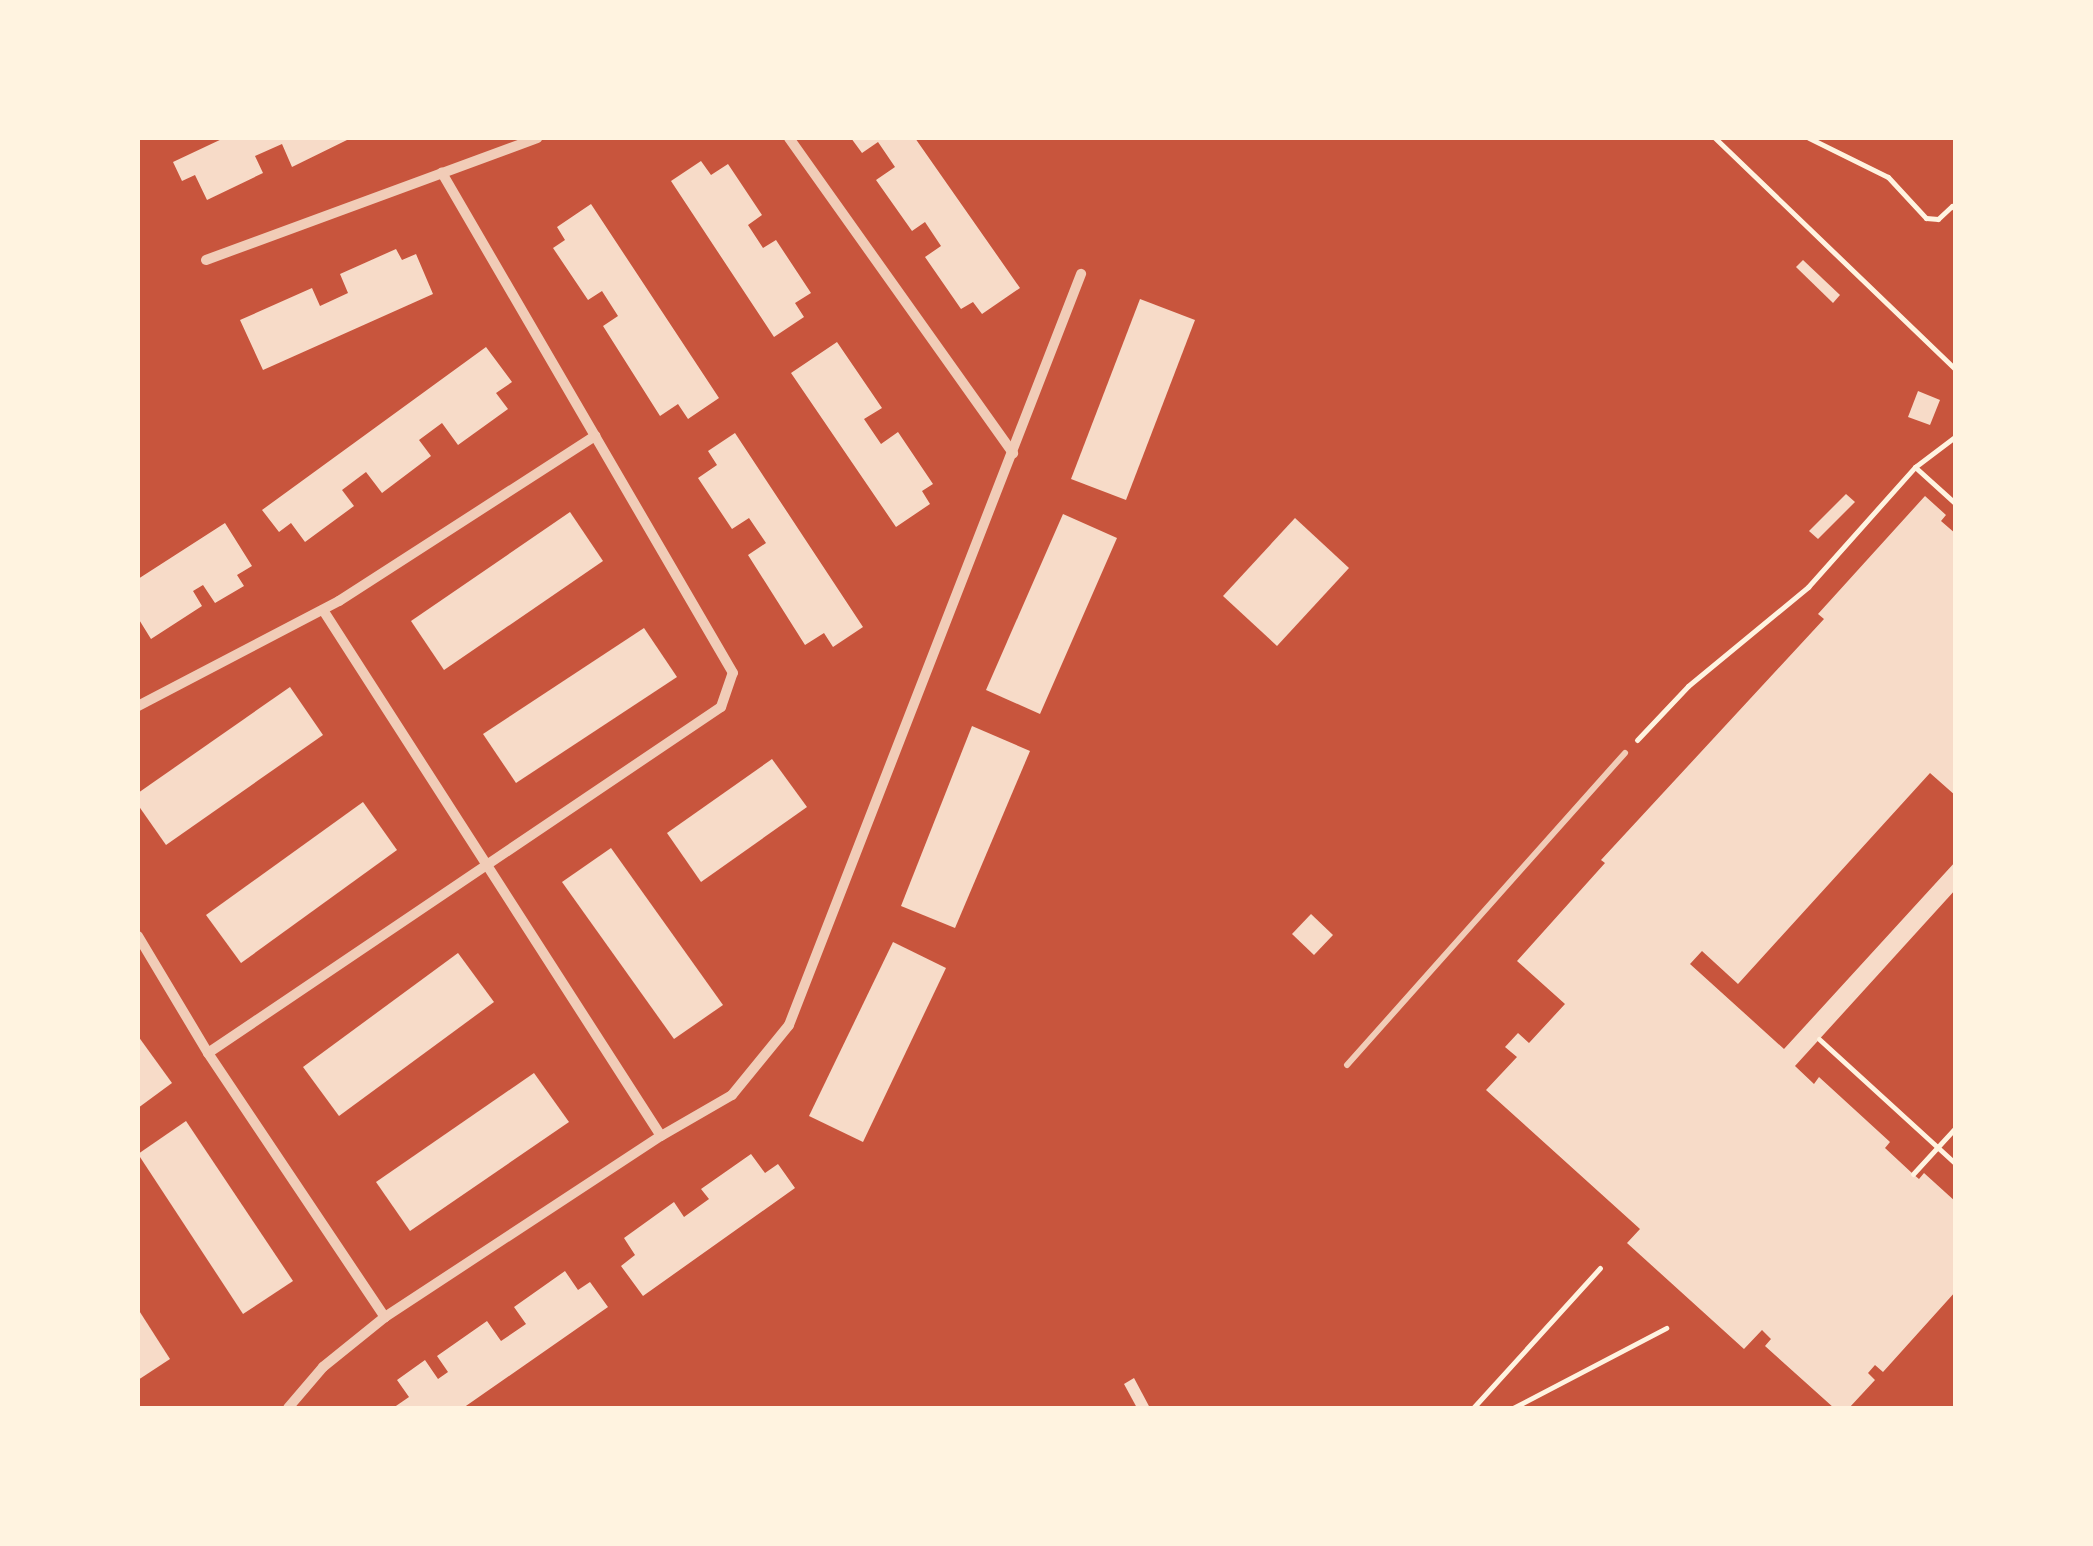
<!DOCTYPE html>
<html>
<head>
<meta charset="utf-8">
<style>
	body { margin:0 }
	#map { position:relative; width:2093px; height:1546px; overflow:hidden; background:#c8553d; font-family:"Noto Sans",sans-serif }
	div>[style] { position:absolute }
	.building>* { inset:0; background:#f7dbc8 }
	.path>* { height:5px; margin:-2.5px; padding:0 2.5px; transform-origin:2.5px; border-radius:2.5px; background:#fff3e0 }
	.service>* { height:6px; margin:-3px; padding:0 3px; transform-origin:3px; border-radius:3px; background:#f1ccb7 }
	.minor>* { height:10px; margin:-5px; padding:0 5px; transform-origin:5px; border-radius:5px; background:#f1ccb7 }
	span { translate:-50% -50%; white-space:nowrap; text-align:center; line-height:1.15; -webkit-text-stroke:10px #fff3e0; paint-order:stroke }
	.frame { position:absolute; inset:0; border:140px solid #fff3e0; pointer-events:none }
</style>
</head>
<body>
<div id="map">
	<div class="building">
		<div style="clip-path:polygon(224px 138px,346px 138px,347px 140px,292px 167px,282px 144px,255px 156px,263px 173px,207px 200px,195px 175px,182px 181px,173px 162px)"></div>
		<div style="clip-path:polygon(851px 138px,915px 138px,1020px 288px,982px 314px,973px 302px,961px 309px,925px 257px,941px 246px,925px 222px,912px 231px,876px 180px,895px 167px,878px 142px,862px 153px)"></div>
		<div style="clip-path:polygon(701px 161px,711px 175px,728px 164px,762px 215px,748px 225px,763px 248px,776px 240px,811px 293px,795px 303px,804px 317px,774px 337px,671px 181px)"></div>
		<div style="clip-path:polygon(591px 204px,719px 398px,688px 419px,678px 404px,660px 416px,603px 326px,618px 316px,602px 291px,588px 300px,553px 248px,565px 240px,557px 227px)"></div>
		<div style="clip-path:polygon(396px 249px,402px 260px,416px 254px,433px 294px,263px 370px,240px 320px,312px 288px,320px 306px,348px 293px,340px 274px)"></div>
		<div style="clip-path:polygon(1803px 260px,1840px 295px,1833px 303px,1796px 267px)"></div>
		<div style="clip-path:polygon(1140px 299px,1195px 320px,1126px 500px,1071px 479px)"></div>
		<div style="clip-path:polygon(837px 342px,882px 408px,864px 419px,881px 444px,898px 432px,933px 484px,922px 491px,930px 504px,896px 527px,791px 373px)"></div>
		<div style="clip-path:polygon(486px 347px,512px 382px,496px 393px,508px 409px,458px 445px,442px 423px,419px 440px,431px 456px,382px 493px,366px 472px,342px 490px,354px 506px,305px 542px,291px 523px,279px 532px,262px 510px)"></div>
		<div style="clip-path:polygon(1918px 391px,1940px 400px,1930px 425px,1908px 417px)"></div>
		<div style="clip-path:polygon(735px 433px,863px 627px,833px 647px,824px 633px,805px 645px,748px 555px,766px 543px,749px 518px,732px 529px,698px 478px,717px 465px,708px 451px)"></div>
		<div style="clip-path:polygon(1846px 494px,1855px 502px,1818px 539px,1809px 531px)"></div>
		<div style="clip-path:polygon(1925px 496px,1946px 515px,1941px 521px,1956px 534px,1956px 796px,1930px 773px,1738px 984px,1702px 951px,1690px 964px,1784px 1049px,1956px 861px,1956px 889px,1795px 1066px,1814px 1084px,1819px 1077px,1890px 1142px,1885px 1148px,1913px 1174px,1919px 1179px,1924px 1173px,1956px 1202px,1956px 1291px,1883px 1372px,1875px 1365px,1868px 1373px,1875px 1380px,1849px 1408px,1834px 1408px,1765px 1346px,1771px 1339px,1762px 1330px,1744px 1349px,1627px 1243px,1640px 1229px,1486px 1090px,1517px 1057px,1505px 1047px,1518px 1033px,1529px 1043px,1565px 1004px,1517px 961px,1605px 863px,1601px 860px,1824px 619px,1818px 614px)"></div>
		<div style="clip-path:polygon(570px 512px,603px 561px,444px 670px,411px 621px)"></div>
		<div style="clip-path:polygon(1063px 514px,1117px 538px,1040px 714px,986px 690px)"></div>
		<div style="clip-path:polygon(1295px 518px,1349px 568px,1277px 646px,1223px 596px)"></div>
		<div style="clip-path:polygon(225px 523px,252px 566px,237px 575px,244px 586px,215px 603px,203px 585px,193px 591px,202px 606px,151px 639px,138px 618px,138px 579px)"></div>
		<div style="clip-path:polygon(644px 628px,677px 677px,516px 783px,483px 734px)"></div>
		<div style="clip-path:polygon(290px 687px,323px 735px,166px 845px,138px 805px,138px 793px)"></div>
		<div style="clip-path:polygon(972px 726px,1030px 751px,955px 928px,901px 906px)"></div>
		<div style="clip-path:polygon(772px 759px,807px 807px,701px 882px,667px 833px)"></div>
		<div style="clip-path:polygon(363px 802px,397px 850px,241px 963px,206px 915px)"></div>
		<div style="clip-path:polygon(611px 848px,723px 1005px,674px 1039px,562px 882px)"></div>
		<div style="clip-path:polygon(1311px 914px,1333px 935px,1314px 955px,1292px 934px)"></div>
		<div style="clip-path:polygon(893px 942px,946px 968px,863px 1142px,809px 1116px)"></div>
		<div style="clip-path:polygon(458px 953px,494px 1002px,339px 1116px,303px 1067px)"></div>
		<div style="clip-path:polygon(138px 1036px,172px 1083px,138px 1108px)"></div>
		<div style="clip-path:polygon(534px 1073px,569px 1122px,410px 1231px,376px 1182px)"></div>
		<div style="clip-path:polygon(186px 1121px,293px 1281px,243px 1314px,138px 1154px)"></div>
		<div style="clip-path:polygon(751px 1154px,765px 1173px,778px 1164px,795px 1188px,643px 1296px,621px 1266px,635px 1255px,624px 1238px,674px 1202px,684px 1217px,709px 1199px,701px 1189px)"></div>
		<div style="clip-path:polygon(565px 1271px,578px 1290px,590px 1282px,608px 1307px,463px 1408px,393px 1408px,409px 1397px,397px 1380px,425px 1360px,438px 1379px,448px 1372px,437px 1356px,487px 1321px,501px 1341px,526px 1324px,514px 1307px)"></div>
		<div style="clip-path:polygon(138px 1309px,170px 1359px,138px 1380px)"></div>
		<div style="clip-path:polygon(1134px 1378px,1150px 1408px,1137px 1408px,1124px 1384px)"></div>
	</div>
	<div class="path">
		<div style="left:1715px;top:138px;width:335px;rotate:43.9deg"></div>
		<div style="left:1809px;top:138px;width:88px;rotate:26.3deg"></div>
		<div style="left:1888px;top:177px;width:56px;rotate:47.2deg"></div>
		<div style="left:1926px;top:218px;width:12px;rotate:5deg"></div>
		<div style="left:1938px;top:219px;width:19px;rotate:-43deg"></div>
		<div style="left:1952px;top:206px;width:6px;rotate:45deg"></div>
		<div style="left:1915px;top:467px;width:55px;rotate:42.1deg"></div>
		<div style="left:1637px;top:740px;width:74px;rotate:-46.6deg"></div>
		<div style="left:1688px;top:686px;width:156px;rotate:-39.5deg"></div>
		<div style="left:1808px;top:587px;width:161px;rotate:-48.3deg"></div>
		<div style="left:1915px;top:467px;width:51px;rotate:-37.1deg"></div>
		<div style="left:1819px;top:1039px;width:185px;rotate:42.4deg"></div>
		<div style="left:1913px;top:1174px;width:64px;rotate:-47.5deg"></div>
		<div style="left:1473px;top:1408px;width:189px;rotate:-47.8deg"></div>
		<div style="left:1513px;top:1408px;width:173px;rotate:-27.6deg"></div>
	</div>
	<div class="service">
		<div style="left:1347px;top:1065px;width:418px;rotate:-48.3deg"></div>
	</div>
	<div class="minor">
		<div style="left:789px;top:138px;width:387px;rotate:54.6deg"></div>
		<div style="left:206px;top:260px;width:353px;rotate:-20.2deg"></div>
		<div style="left:323px;top:610px;width:625px;rotate:57.28deg"></div>
		<div style="left:138px;top:706px;width:227px;rotate:-27.6deg"></div>
		<div style="left:339px;top:601px;width:305px;rotate:-32.8deg"></div>
		<div style="left:138px;top:936px;width:136px;rotate:59.1deg"></div>
		<div style="left:208px;top:1053px;width:318px;rotate:56.2deg"></div>
		<div style="left:208px;top:1053px;width:619px;rotate:-34deg"></div>
		<div style="left:721px;top:707px;width:36px;rotate:-71deg"></div>
		<div style="left:733px;top:673px;width:579px;rotate:-120.2deg"></div>
		<div style="left:288px;top:1408px;width:54px;rotate:-49.5deg"></div>
		<div style="left:323px;top:1367px;width:80px;rotate:-38.9deg"></div>
		<div style="left:385px;top:1317px;width:330px;rotate:-33.3deg"></div>
		<div style="left:661px;top:1136px;width:82px;rotate:-30deg"></div>
		<div style="left:732px;top:1095px;width:90px;rotate:-50.8deg"></div>
		<div style="left:789px;top:1025px;width:806px;rotate:-68.75deg"></div>
	</div>
	<div class="frame"></div>
</div>
</body>
</html>
